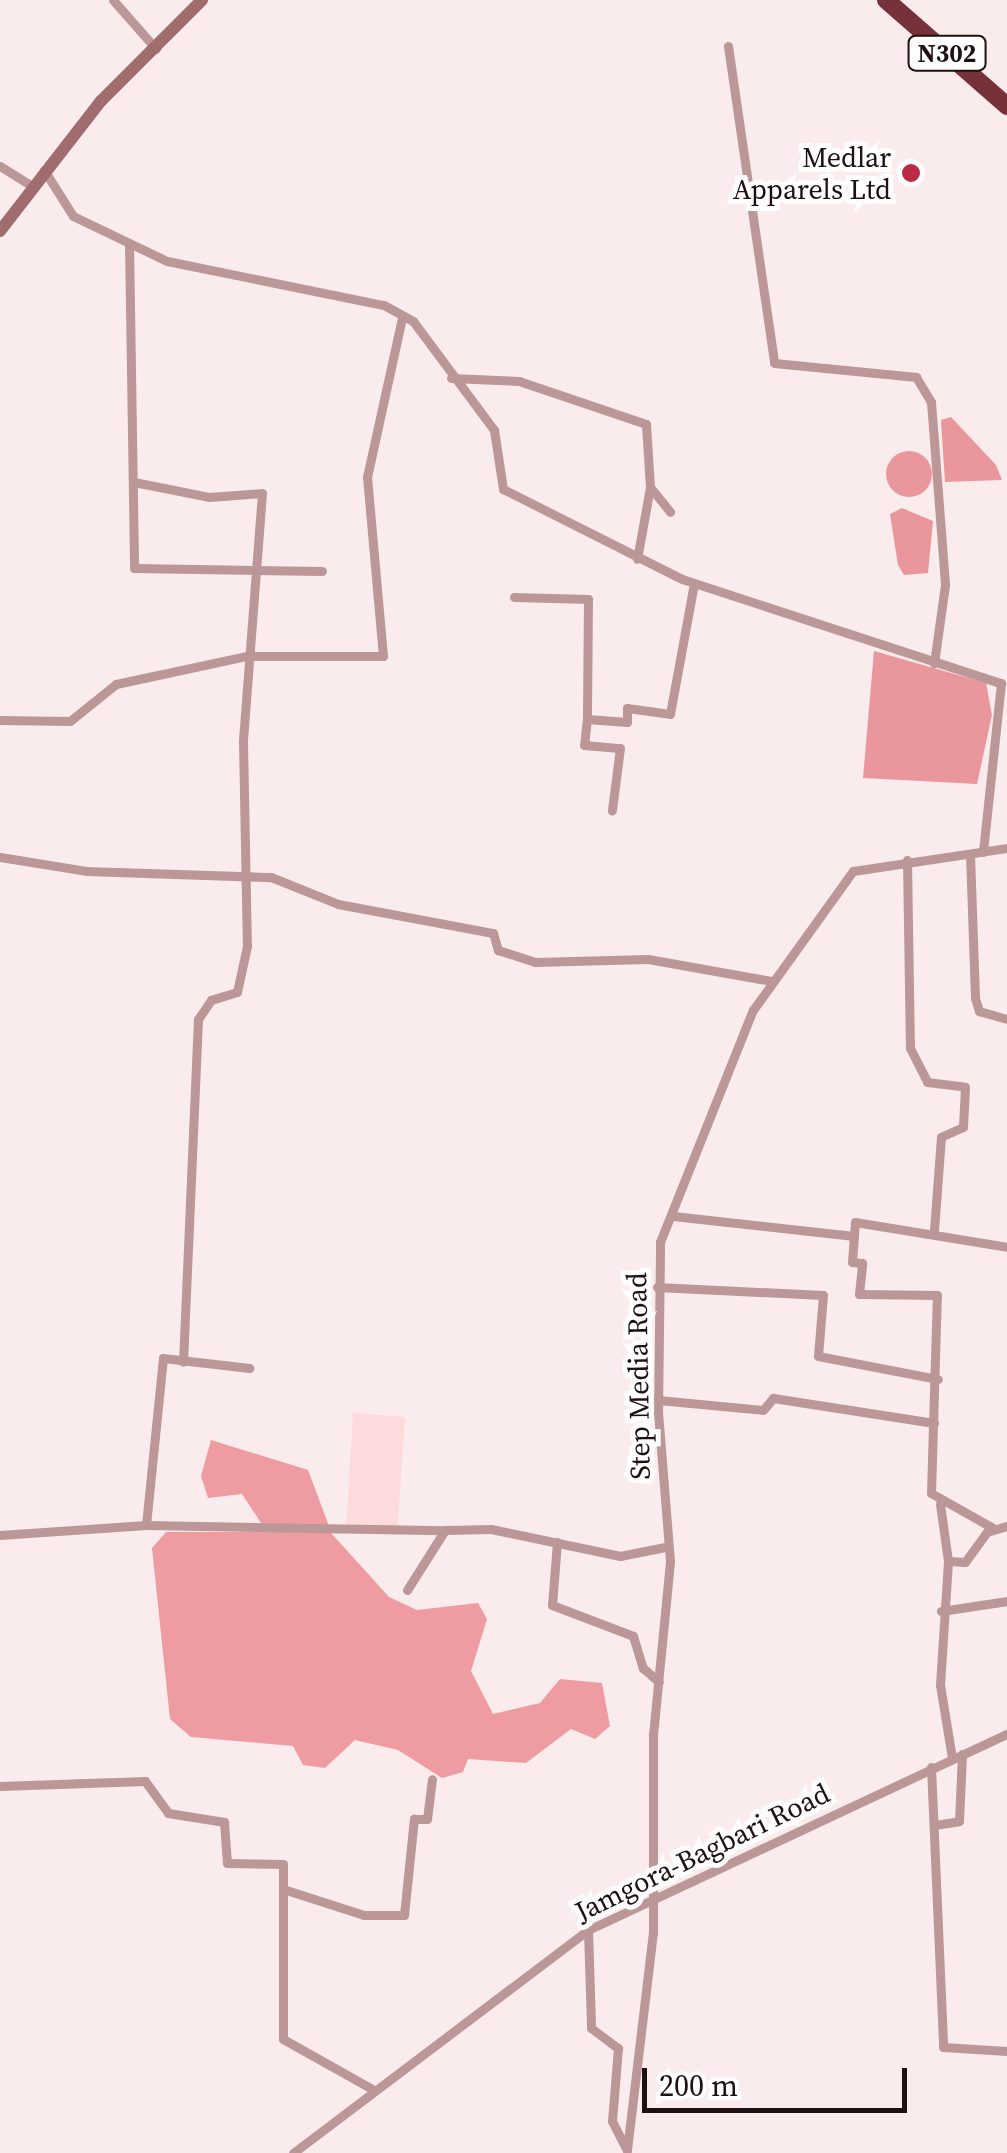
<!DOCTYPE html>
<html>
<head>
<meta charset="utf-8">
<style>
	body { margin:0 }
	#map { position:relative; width:1007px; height:2153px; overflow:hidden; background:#faecec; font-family:"Source Serif 4",serif }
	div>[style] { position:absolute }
	.built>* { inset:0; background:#fddadb }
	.forest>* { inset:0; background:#ee9ca1 }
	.water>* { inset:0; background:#e9979c }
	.round { border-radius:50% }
	.street>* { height:9px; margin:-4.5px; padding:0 4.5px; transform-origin:4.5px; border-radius:4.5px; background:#bc9798 }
	.secondary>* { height:12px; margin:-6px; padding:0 6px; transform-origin:6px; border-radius:6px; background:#a06c6e }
	.highway>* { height:18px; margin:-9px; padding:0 9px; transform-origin:9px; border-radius:9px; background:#773138 }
	.dots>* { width:28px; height:28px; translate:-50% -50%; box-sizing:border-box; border:5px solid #fdfdfd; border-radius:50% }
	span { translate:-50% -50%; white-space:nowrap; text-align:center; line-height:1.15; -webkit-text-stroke:10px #fdfdfd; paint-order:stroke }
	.shield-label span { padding:2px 8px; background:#fdfdfd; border:2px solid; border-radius:8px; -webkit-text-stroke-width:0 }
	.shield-label { font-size:25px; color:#1d1112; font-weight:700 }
	.poi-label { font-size:28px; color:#1d1112 }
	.right { translate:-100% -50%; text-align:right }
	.street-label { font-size:28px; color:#1d1112 }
	.scale { position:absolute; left:642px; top:2068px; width:265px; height:45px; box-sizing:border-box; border:5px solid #1d1112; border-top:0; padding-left:12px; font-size:30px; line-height:35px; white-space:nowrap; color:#1d1112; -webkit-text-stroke:8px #fdfdfd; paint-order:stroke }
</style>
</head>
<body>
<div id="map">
	<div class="built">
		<div style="clip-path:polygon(353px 1413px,405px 1417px,397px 1535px,346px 1531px)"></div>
	</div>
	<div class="forest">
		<div style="clip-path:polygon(211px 1440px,308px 1470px,332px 1534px,389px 1597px,417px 1610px,478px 1603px,487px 1619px,471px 1671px,493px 1714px,540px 1703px,560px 1679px,602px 1683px,610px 1726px,595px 1739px,571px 1729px,526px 1763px,468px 1759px,463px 1772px,442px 1778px,398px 1750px,355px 1740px,325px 1768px,303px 1765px,293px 1746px,191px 1737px,170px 1719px,152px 1548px,166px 1532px,267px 1532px,242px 1494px,208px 1498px,201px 1476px)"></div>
	</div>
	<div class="water">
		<div style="clip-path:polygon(951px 417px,996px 465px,1002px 480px,945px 482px,941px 420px)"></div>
		<div class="round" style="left:886px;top:451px;width:46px;height:46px"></div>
		<div style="clip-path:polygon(902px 508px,933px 521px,928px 573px,904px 575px,898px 565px,890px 514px)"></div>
		<div style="clip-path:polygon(874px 651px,986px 683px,992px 715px,977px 784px,863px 778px)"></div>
	</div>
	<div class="street">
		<div style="left:113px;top:0;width:65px;rotate:48.7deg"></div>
		<div style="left:728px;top:46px;width:320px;rotate:81.7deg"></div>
		<div style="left:774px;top:363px;width:143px;rotate:5.6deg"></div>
		<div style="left:916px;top:377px;width:29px;rotate:59deg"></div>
		<div style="left:931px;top:402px;width:184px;rotate:85.6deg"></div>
		<div style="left:945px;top:585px;width:79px;rotate:98deg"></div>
		<div style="left:0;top:166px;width:36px;rotate:32deg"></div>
		<div style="left:44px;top:170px;width:54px;rotate:57.8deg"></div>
		<div style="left:73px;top:216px;width:104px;rotate:25.6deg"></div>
		<div style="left:167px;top:261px;width:221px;rotate:11.5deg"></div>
		<div style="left:384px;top:305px;width:33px;rotate:29deg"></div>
		<div style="left:413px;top:321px;width:136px;rotate:53.4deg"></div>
		<div style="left:494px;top:430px;width:60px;rotate:81.3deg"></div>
		<div style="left:503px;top:489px;width:200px;rotate:26.7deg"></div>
		<div style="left:682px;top:579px;width:336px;rotate:18.1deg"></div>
		<div style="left:1001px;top:683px;width:170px;rotate:96.1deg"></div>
		<div style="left:129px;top:243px;width:325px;rotate:89.1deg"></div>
		<div style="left:134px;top:568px;width:188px;rotate:0.9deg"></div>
		<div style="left:451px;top:378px;width:68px;rotate:2.5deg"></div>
		<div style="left:519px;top:381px;width:134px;rotate:18.7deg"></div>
		<div style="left:646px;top:424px;width:63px;rotate:86.4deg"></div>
		<div style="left:650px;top:487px;width:73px;rotate:100.2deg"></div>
		<div style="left:134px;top:482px;width:76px;rotate:11.3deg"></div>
		<div style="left:209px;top:497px;width:53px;rotate:-4.3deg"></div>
		<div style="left:262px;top:493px;width:250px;rotate:94.4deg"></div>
		<div style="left:243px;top:742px;width:204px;rotate:88.9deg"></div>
		<div style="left:247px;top:946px;width:47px;rotate:102.3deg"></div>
		<div style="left:237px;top:992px;width:27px;rotate:163deg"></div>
		<div style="left:211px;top:1000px;width:23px;rotate:124deg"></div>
		<div style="left:198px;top:1019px;width:343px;rotate:92.5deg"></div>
		<div style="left:650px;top:487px;width:32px;rotate:51deg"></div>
		<div style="left:514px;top:597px;width:74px;rotate:1.5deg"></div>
		<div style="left:588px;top:599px;width:120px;rotate:90.5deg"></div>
		<div style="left:587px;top:719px;width:40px;rotate:4.3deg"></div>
		<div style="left:627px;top:722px;width:14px;rotate:-90deg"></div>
		<div style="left:627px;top:708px;width:43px;rotate:7.9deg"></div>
		<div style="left:670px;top:714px;width:133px;rotate:-79.6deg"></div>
		<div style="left:587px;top:718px;width:27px;rotate:96deg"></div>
		<div style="left:584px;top:745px;width:36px;rotate:5deg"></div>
		<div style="left:620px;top:748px;width:63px;rotate:97.4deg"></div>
		<div style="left:0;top:720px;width:70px;rotate:0.8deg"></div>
		<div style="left:70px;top:721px;width:59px;rotate:-38.8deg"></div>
		<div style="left:116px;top:684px;width:134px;rotate:-12.1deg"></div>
		<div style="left:247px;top:656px;width:136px"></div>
		<div style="left:383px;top:656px;width:180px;rotate:-95.1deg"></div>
		<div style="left:367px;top:477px;width:163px;rotate:-77.6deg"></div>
		<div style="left:970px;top:854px;width:144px;rotate:88deg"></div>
		<div style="left:975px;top:998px;width:14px;rotate:73deg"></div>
		<div style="left:979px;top:1011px;width:29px;rotate:16deg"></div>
		<div style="left:0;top:857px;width:87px;rotate:9.2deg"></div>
		<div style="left:86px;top:871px;width:185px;rotate:1.9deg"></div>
		<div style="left:271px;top:877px;width:72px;rotate:21.9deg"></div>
		<div style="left:338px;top:904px;width:158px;rotate:10.6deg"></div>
		<div style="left:493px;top:933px;width:18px;rotate:74deg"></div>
		<div style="left:498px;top:950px;width:39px;rotate:18deg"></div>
		<div style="left:535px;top:962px;width:113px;rotate:-1.5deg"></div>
		<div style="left:648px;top:959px;width:125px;rotate:10.1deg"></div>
		<div style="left:907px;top:860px;width:188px;rotate:89.1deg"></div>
		<div style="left:910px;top:1048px;width:38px;rotate:63deg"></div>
		<div style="left:927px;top:1082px;width:38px;rotate:7deg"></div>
		<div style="left:965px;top:1087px;width:40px;rotate:92.9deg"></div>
		<div style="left:963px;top:1127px;width:24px;rotate:156deg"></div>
		<div style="left:941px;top:1137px;width:94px;rotate:94.3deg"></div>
		<div style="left:673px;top:1216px;width:182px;rotate:6.3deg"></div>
		<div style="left:657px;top:1287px;width:166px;rotate:2.8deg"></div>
		<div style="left:823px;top:1295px;width:61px;rotate:94.7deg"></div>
		<div style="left:818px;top:1356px;width:122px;rotate:10.9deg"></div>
		<div style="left:658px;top:1400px;width:105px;rotate:5.4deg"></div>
		<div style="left:763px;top:1410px;width:16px;rotate:-50deg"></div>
		<div style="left:773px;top:1398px;width:163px;rotate:8.8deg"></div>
		<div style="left:940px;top:1504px;width:58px;rotate:82deg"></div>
		<div style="left:146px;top:1525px;width:168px;rotate:-84.2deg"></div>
		<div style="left:163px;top:1358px;width:87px;rotate:6.6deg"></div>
		<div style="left:993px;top:1528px;width:71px;rotate:-150.6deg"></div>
		<div style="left:931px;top:1493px;width:198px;rotate:-88.3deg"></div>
		<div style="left:937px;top:1295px;width:78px;rotate:-179.3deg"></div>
		<div style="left:859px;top:1294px;width:31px;rotate:-84deg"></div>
		<div style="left:862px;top:1263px;width:10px;rotate:-174deg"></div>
		<div style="left:852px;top:1262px;width:40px;rotate:-85.7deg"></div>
		<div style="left:855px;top:1222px;width:154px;rotate:9.3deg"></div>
		<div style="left:0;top:1535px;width:146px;rotate:-3.9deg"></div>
		<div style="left:146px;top:1525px;width:299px;rotate:1deg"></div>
		<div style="left:557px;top:1542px;width:63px;rotate:94.5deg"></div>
		<div style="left:552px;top:1605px;width:87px;rotate:20.9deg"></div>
		<div style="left:633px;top:1636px;width:34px;rotate:73deg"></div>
		<div style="left:643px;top:1668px;width:21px;rotate:41deg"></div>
		<div style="left:407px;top:1590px;width:71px;rotate:-57.7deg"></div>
		<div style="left:445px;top:1530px;width:46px;rotate:-1.2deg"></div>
		<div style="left:491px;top:1529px;width:132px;rotate:11.8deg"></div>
		<div style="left:620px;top:1556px;width:46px;rotate:-11.3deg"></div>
		<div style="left:941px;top:1611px;width:67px;rotate:-8.6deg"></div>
		<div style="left:952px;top:1758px;width:74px;rotate:-99.3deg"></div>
		<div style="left:940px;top:1685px;width:124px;rotate:-86.3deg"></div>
		<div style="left:948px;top:1561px;width:17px;rotate:3deg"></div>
		<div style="left:965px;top:1562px;width:37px;rotate:-54deg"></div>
		<div style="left:987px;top:1532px;width:21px;rotate:-17deg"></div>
		<div style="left:931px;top:1767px;width:280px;rotate:87.5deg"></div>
		<div style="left:943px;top:2047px;width:64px;rotate:3.6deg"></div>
		<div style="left:0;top:1786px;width:145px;rotate:-2deg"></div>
		<div style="left:145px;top:1781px;width:39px;rotate:54deg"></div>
		<div style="left:168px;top:1813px;width:57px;rotate:9.1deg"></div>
		<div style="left:224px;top:1822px;width:41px;rotate:85.8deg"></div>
		<div style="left:227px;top:1863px;width:56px;rotate:1deg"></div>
		<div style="left:283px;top:1864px;width:175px;rotate:90deg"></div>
		<div style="left:283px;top:2039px;width:104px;rotate:29.3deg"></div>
		<div style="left:935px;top:1825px;width:24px;rotate:-9deg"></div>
		<div style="left:959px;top:1821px;width:67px;rotate:-87.4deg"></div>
		<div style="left:283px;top:1889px;width:85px;rotate:17.8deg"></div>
		<div style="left:364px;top:1915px;width:40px"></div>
		<div style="left:404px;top:1915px;width:97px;rotate:-84.1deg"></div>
		<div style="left:414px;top:1819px;width:13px"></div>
		<div style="left:427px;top:1819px;width:40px;rotate:-82.9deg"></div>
		<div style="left:588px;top:1930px;width:98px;rotate:88.2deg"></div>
		<div style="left:591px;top:2028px;width:34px;rotate:37deg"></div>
		<div style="left:618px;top:2048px;width:73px;rotate:94.7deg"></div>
		<div style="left:612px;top:2121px;width:33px;rotate:63deg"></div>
		<div style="left:627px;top:2150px;width:219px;rotate:-83.2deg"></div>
		<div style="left:653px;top:1933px;width:198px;rotate:-90deg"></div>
		<div style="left:653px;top:1735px;width:175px;rotate:-84.4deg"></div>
		<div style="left:670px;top:1561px;width:148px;rotate:-94.6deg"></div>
		<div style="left:658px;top:1413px;width:171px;rotate:-89.3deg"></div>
		<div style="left:660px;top:1242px;width:250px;rotate:-68.2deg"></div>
		<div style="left:753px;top:1010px;width:171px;rotate:-54.3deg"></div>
		<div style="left:853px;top:871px;width:156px;rotate:-8.5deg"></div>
		<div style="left:293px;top:2153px;width:370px;rotate:-37.1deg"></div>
		<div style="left:588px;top:1930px;width:463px;rotate:-25.1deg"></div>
	</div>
	<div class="secondary">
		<div style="left:0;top:231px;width:165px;rotate:-52.2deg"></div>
		<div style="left:101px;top:101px;width:143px;rotate:-45deg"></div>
	</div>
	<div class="highway">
		<div style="left:886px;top:0;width:161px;rotate:41.2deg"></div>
	</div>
	<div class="dots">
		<div style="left:911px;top:173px;background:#bb2a45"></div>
	</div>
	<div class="shield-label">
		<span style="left:947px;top:53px">N302</span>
	</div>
	<div class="poi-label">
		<span class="right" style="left:891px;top:173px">Medlar<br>Apparels Ltd</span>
	</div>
	<div class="street-label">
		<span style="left:638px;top:1376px;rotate:-91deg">Step Media Road</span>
		<span style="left:702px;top:1852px;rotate:-26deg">Jamgora-Bagbari Road</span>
	</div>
	<div class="scale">200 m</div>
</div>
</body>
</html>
